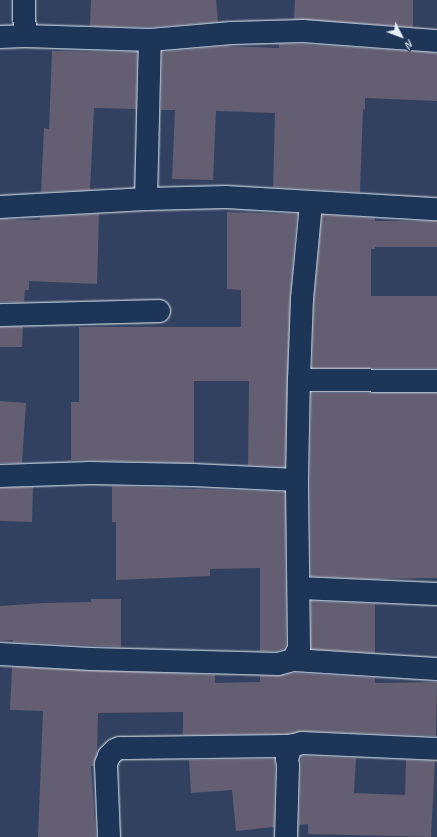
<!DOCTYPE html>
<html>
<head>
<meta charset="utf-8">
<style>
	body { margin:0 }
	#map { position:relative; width:437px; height:837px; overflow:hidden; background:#32415f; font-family:Caveat,sans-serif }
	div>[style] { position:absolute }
	.building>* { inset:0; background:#635e72 }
	.roads { filter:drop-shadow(0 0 1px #e8f1f8) drop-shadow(0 0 1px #e8f1f8) }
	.street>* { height:22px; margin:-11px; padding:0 11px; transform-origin:11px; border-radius:11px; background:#1d3557 }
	span { translate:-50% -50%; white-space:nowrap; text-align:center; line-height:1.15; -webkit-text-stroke:3px #1d3557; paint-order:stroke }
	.north { position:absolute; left:381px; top:16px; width:40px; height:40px; -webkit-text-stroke:3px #1d3557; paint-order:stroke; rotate:132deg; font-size:11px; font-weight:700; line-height:16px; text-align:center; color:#e8f1f8 }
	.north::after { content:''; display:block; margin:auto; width:14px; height:18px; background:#e8f1f8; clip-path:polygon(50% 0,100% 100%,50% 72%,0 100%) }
</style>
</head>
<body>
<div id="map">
	<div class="building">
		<div style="clip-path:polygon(91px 0,216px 0,218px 22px,150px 27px,90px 26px)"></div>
		<div style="clip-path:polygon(295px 0,413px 0,413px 27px,294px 19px)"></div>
		<div style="clip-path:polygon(279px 44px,303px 44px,437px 53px,437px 101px,365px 98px,365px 110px,363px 109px,360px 192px,273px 187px,275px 113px,216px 111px,213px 180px,172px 179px,175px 110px,161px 110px,162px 52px,225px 46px,279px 48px)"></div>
		<div style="clip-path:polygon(52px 51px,137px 52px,136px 109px,94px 108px,90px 190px,41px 192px,44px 128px,49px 129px)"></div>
		<div style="clip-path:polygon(227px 212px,297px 214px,290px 298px,285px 467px,248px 465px,249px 381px,194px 381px,194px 463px,71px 460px,71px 402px,79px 402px,79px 327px,241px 327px,241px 290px,227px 289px)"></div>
		<div style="clip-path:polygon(99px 214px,97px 284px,29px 281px,29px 290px,25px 290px,24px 302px,0 302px,0 219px,40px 220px,40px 217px)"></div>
		<div style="clip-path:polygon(322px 215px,375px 218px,375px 221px,437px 221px,437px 247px,375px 247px,375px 249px,371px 249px,371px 296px,437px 296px,437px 368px,312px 368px,314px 300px)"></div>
		<div style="clip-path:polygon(0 327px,23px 327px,22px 347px,0 347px)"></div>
		<div style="clip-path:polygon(311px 393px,437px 393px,437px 578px,375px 579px,311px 576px,310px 480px)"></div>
		<div style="clip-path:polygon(0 401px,26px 403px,22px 463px,0 463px)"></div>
		<div style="clip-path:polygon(112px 486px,285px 492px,286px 645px,284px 649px,277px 651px,260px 651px,260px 568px,210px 569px,210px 576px,116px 580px,116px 522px,112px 522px)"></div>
		<div style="clip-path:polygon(33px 487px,32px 522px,0 521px,0 488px)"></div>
		<div style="clip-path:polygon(91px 599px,121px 599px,121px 647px,13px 642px,13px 640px,0 641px,0 606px,44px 603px,91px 602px)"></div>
		<div style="clip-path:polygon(311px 601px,375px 604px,375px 653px,311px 649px)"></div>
		<div style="clip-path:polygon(12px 667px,215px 675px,215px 683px,260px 682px,260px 676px,278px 676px,294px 673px,375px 678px,375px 683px,437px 682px,436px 736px,303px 731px,289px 734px,183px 735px,183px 712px,98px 713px,97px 753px,94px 766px,91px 766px,96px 837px,38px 837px,43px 711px,10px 710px)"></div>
		<div style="clip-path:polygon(301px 756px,356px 758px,354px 793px,405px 795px,406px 760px,435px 761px,431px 837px,308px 834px,308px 824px,299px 825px)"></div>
		<div style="clip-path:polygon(275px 759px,274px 827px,236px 831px,232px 790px,191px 793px,189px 760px)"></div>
	</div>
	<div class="roads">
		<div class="street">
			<div style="left:25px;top:36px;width:125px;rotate:1.8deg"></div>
			<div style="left:150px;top:40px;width:82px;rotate:-4.9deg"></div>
			<div style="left:232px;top:33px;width:71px;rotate:-1.6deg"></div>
			<div style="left:303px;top:31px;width:132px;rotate:4.3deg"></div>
			<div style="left:0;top:37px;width:25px;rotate:-2deg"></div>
			<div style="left:25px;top:36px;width:36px;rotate:-92deg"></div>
			<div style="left:146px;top:199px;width:159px;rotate:-88.6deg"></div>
			<div style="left:0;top:207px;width:146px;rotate:-3.1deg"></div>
			<div style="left:146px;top:199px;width:80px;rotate:-1.4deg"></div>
			<div style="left:226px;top:197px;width:211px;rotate:3.3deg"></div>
			<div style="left:0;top:315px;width:159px;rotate:-1.4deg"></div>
			<div style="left:299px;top:380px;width:138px;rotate:0.4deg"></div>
			<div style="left:0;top:476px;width:90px;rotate:-1.9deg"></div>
			<div style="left:90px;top:473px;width:103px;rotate:1.1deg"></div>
			<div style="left:193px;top:475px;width:104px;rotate:2.8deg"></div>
			<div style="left:299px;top:588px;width:138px;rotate:2.5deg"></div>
			<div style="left:0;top:654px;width:91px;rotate:3.1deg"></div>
			<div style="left:91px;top:659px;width:187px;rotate:1.5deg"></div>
			<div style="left:278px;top:664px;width:16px;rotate:-15deg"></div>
			<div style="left:293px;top:660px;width:13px;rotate:-63deg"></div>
			<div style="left:299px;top:648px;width:168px;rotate:-90.7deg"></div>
			<div style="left:297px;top:480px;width:100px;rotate:-88.9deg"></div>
			<div style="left:299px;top:380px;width:81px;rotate:-87.9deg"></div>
			<div style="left:302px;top:299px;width:96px;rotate:-84.6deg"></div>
			<div style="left:293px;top:660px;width:144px;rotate:3.6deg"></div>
			<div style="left:109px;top:837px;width:73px;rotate:-92.4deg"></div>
			<div style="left:106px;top:764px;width:9px;rotate:-69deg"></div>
			<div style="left:109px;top:756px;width:8px;rotate:-45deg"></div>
			<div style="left:115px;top:750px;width:5px;rotate:-22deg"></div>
			<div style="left:120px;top:748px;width:171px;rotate:-0.7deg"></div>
			<div style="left:286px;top:837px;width:71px;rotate:-88.4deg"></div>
			<div style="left:288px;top:766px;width:7px;rotate:-98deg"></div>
			<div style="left:287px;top:759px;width:14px;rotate:-73deg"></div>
			<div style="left:291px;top:746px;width:11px;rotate:-15deg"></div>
			<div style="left:302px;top:743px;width:135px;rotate:2.5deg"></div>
		</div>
	</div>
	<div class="north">N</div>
</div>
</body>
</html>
